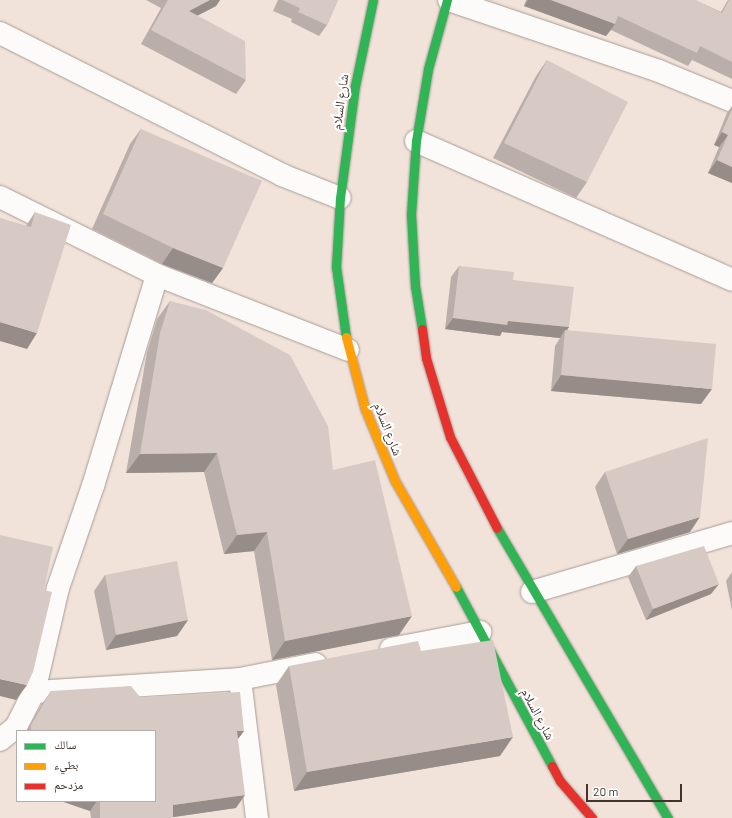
<!DOCTYPE html>
<html>
<head>
<meta charset="utf-8">
<style>
	body { margin:0 }
	#map { position:relative; width:732px; height:818px; overflow:hidden; background:#f1e3da; font-family:Barlow,"Noto Naskh Arabic",sans-serif }
	div>[style] { position:absolute }
	.roads { filter:drop-shadow(0 0 1px #a79b94) drop-shadow(0 0 1px #a79b94) }
	.street>* { height:22px; margin:-11px; padding:0 11px; transform-origin:11px; border-radius:11px; background:#fdfbf9 }
	.fast>* { height:9px; margin:-4.5px; padding:0 4.5px; transform-origin:4.5px; border-radius:4.5px; background:#30b455 }
	.slow>* { height:9px; margin:-4.5px; padding:0 4.5px; transform-origin:4.5px; border-radius:4.5px; background:#ff9f0a }
	.jam>* { height:9px; margin:-4.5px; padding:0 4.5px; transform-origin:4.5px; border-radius:4.5px; background:#e5322d }
	.wall>* { inset:0; background:#b9aea9 }
	.shaded-wall>* { inset:0; background:#968d89 }
	.building>* { inset:0; background:#d7cac4 }
	span { translate:-50% -50%; white-space:nowrap; text-align:center; line-height:1.15; -webkit-text-stroke:4px #fff; paint-order:stroke }
	.street-label { font-size:13px; color:#41342c }
	.legend { position:absolute; left:16px; top:730px; width:140px; height:72px; box-sizing:border-box; background:#fff; border:1px solid #b3aeab; margin:0; padding:5px 7px; list-style:none; font-size:12px; color:#41342c }
	.legend li { display:flex; align-items:center; gap:8px; height:20px }
	.legend b { width:20px; border:1px solid #b3aeab }
	.scale { position:absolute; left:586px; top:784px; width:96px; height:18px; box-sizing:border-box; border:2px solid #41342c; border-top:0; padding-left:5px; font-size:12px; line-height:14px; white-space:nowrap; color:#41342c; -webkit-text-stroke:3px #fff; paint-order:stroke }
</style>
</head>
<body>
<div id="map">
	<div class="roads">
		<div class="street">
			<div style="left:449px;top:0;width:222px;rotate:18.7deg"></div>
			<div style="left:659px;top:71px;width:79px;rotate:22.3deg"></div>
			<div style="left:0;top:33px;width:316px;rotate:26.7deg"></div>
			<div style="left:282px;top:175px;width:62px;rotate:21.6deg"></div>
			<div style="left:416px;top:141px;width:345px;rotate:23.7deg"></div>
			<div style="left:0;top:197px;width:175px;rotate:26.4deg"></div>
			<div style="left:157px;top:275px;width:205px;rotate:21.4deg"></div>
			<div style="left:532px;top:592px;width:209px;rotate:-16.4deg"></div>
			<div style="left:391px;top:649px;width:91px;rotate:-10.8deg"></div>
			<div style="left:34px;top:692px;width:206px;rotate:-3.6deg"></div>
			<div style="left:0;top:740px;width:21px;rotate:-39deg"></div>
			<div style="left:16px;top:727px;width:39px;rotate:-63deg"></div>
			<div style="left:34px;top:692px;width:107px;rotate:-77deg"></div>
			<div style="left:58px;top:588px;width:108px;rotate:-71.1deg"></div>
			<div style="left:93px;top:486px;width:220px;rotate:-73.1deg"></div>
			<div style="left:257px;top:818px;width:140px;rotate:-97deg"></div>
			<div style="left:240px;top:679px;width:77px;rotate:-11.2deg"></div>
		</div>
		<div class="fast">
			<div style="left:422px;top:329px;width:44px;rotate:-99.2deg"></div>
			<div style="left:415px;top:286px;width:72px;rotate:-93.2deg"></div>
			<div style="left:411px;top:214px;width:73px;rotate:-86.1deg"></div>
			<div style="left:416px;top:141px;width:73px;rotate:-80.5deg"></div>
			<div style="left:428px;top:69px;width:72px;rotate:-74.6deg"></div>
			<div style="left:346px;top:337px;width:71px;rotate:-98.1deg"></div>
			<div style="left:336px;top:267px;width:69px;rotate:-86.7deg"></div>
			<div style="left:340px;top:198px;width:113px;rotate:-82.4deg"></div>
			<div style="left:355px;top:86px;width:88px;rotate:-78.2deg"></div>
			<div style="left:497px;top:528px;width:337px;rotate:59.5deg"></div>
			<div style="left:456px;top:587px;width:203px;rotate:61.8deg"></div>
		</div>
		<div class="slow">
			<div style="left:346px;top:337px;width:74px;rotate:75.2deg"></div>
			<div style="left:365px;top:409px;width:78px;rotate:67.4deg"></div>
			<div style="left:395px;top:481px;width:122px;rotate:60.1deg"></div>
		</div>
		<div class="jam">
			<div style="left:422px;top:329px;width:29px;rotate:82deg"></div>
			<div style="left:426px;top:358px;width:83px;rotate:73.1deg"></div>
			<div style="left:450px;top:437px;width:102px;rotate:62.7deg"></div>
			<div style="left:552px;top:766px;width:17px;rotate:62deg"></div>
			<div style="left:560px;top:781px;width:49px;rotate:49.1deg"></div>
		</div>
	</div>
	<div class="wall">
		<div style="clip-path:polygon(146px 0,220px 0,216px 6px,197px 16px,246px 80px,236px 94px,141px 44px,161px 8px)"></div>
		<div style="clip-path:polygon(278px 0,338px 0,327px 25px,319px 36px,291px 22px,292px 19px,273px 11px)"></div>
		<div style="clip-path:polygon(526px 0,695px 0,721px 12px,728px 0,732px 0,732px 79px,692px 60px,688px 66px,611px 30px,606px 36px,524px 6px)"></div>
		<div style="clip-path:polygon(547px 60px,587px 182px,576px 198px,493px 158px,536px 76px)"></div>
		<div style="clip-path:polygon(732px 106px,732px 183px,708px 173px,719px 147px,714px 145px,727px 113px)"></div>
		<div style="clip-path:polygon(141px 129px,223px 268px,212px 283px,162px 264px,92px 229px,130px 144px)"></div>
		<div style="clip-path:polygon(35px 212px,27px 349px,26px 226px)"></div>
		<div style="clip-path:polygon(459px 266px,513px 280px,569px 327px,567px 330px,701px 404px,551px 391px,555px 346px,560px 338px,502px 332px,500px 336px,445px 329px,451px 277px)"></div>
		<div style="clip-path:polygon(170px 301px,333px 470px,399px 635px,272px 660px,254px 551px,224px 554px,204px 472px,126px 473px,147px 352px,157px 319px)"></div>
		<div style="clip-path:polygon(605px 472px,690px 532px,617px 554px,595px 487px)"></div>
		<div style="clip-path:polygon(636px 566px,711px 594px,646px 620px,628px 577px)"></div>
		<div style="clip-path:polygon(732px 572px,732px 610px,726px 581px)"></div>
		<div style="clip-path:polygon(105px 575px,188px 620px,177px 636px,106px 650px,94px 591px)"></div>
		<div style="clip-path:polygon(289px 666px,500px 756px,294px 791px,276px 685px)"></div>
		<div style="clip-path:polygon(51px 691px,140px 697px,244px 731px,238px 739px,236px 808px,173px 817px,173px 818px,91px 818px,90px 811px,61px 801px,155px 801px,155px 731px,26px 731px,42px 704px)"></div>
	</div>
	<div class="shaded-wall">
		<div style="clip-path:polygon(210px 0,220px 0,216px 6px,179px 25px,189px 11px)"></div>
		<div style="clip-path:polygon(528px 0,551px 0,615px 24px,606px 36px,524px 6px)"></div>
		<div style="clip-path:polygon(722px 132px,728px 135px,719px 147px,714px 145px)"></div>
		<div style="clip-path:polygon(717px 160px,732px 167px,732px 183px,708px 173px)"></div>
		<div style="clip-path:polygon(173px 248px,223px 268px,212px 283px,162px 264px)"></div>
		<div style="clip-path:polygon(453px 318px,508px 321px,569px 327px,565px 333px,565px 330px,560px 338px,502px 332px,500px 336px,445px 329px)"></div>
		<div style="clip-path:polygon(0 322px,37px 333px,27px 349px,0 341px)"></div>
		<div style="clip-path:polygon(561px 375px,712px 389px,701px 404px,551px 391px)"></div>
		<div style="clip-path:polygon(217px 453px,204px 472px,126px 473px,140px 454px)"></div>
		<div style="clip-path:polygon(700px 517px,690px 532px,617px 554px,628px 539px)"></div>
		<div style="clip-path:polygon(267px 532px,254px 551px,224px 554px,237px 535px)"></div>
		<div style="clip-path:polygon(719px 584px,711px 594px,646px 620px,653px 609px)"></div>
		<div style="clip-path:polygon(412px 616px,399px 635px,272px 660px,285px 641px)"></div>
		<div style="clip-path:polygon(188px 620px,177px 636px,106px 650px,116px 635px)"></div>
		<div style="clip-path:polygon(0 679px,27px 685px,16px 700px,0 696px)"></div>
		<div style="clip-path:polygon(237px 731px,244px 731px,234px 744px)"></div>
		<div style="clip-path:polygon(513px 737px,500px 756px,294px 791px,307px 772px)"></div>
		<div style="clip-path:polygon(245px 795px,236px 808px,167px 818px,173px 805px)"></div>
		<div style="clip-path:polygon(61px 801px,97px 801px,90px 811px)"></div>
	</div>
	<div class="building">
		<div style="clip-path:polygon(168px 0,210px 0,189px 11px,245px 41px,246px 80px,151px 30px)"></div>
		<div style="clip-path:polygon(282px 0,338px 0,327px 25px,298px 12px,300px 8px)"></div>
		<div style="clip-path:polygon(551px 0,695px 0,722px 13px,729px 0,732px 0,732px 62px,700px 46px,697px 53px,618px 16px,615px 24px)"></div>
		<div style="clip-path:polygon(547px 60px,628px 102px,587px 182px,504px 143px)"></div>
		<div style="clip-path:polygon(732px 109px,732px 167px,717px 160px,728px 135px,722px 132px)"></div>
		<div style="clip-path:polygon(141px 129px,262px 181px,223px 268px,173px 248px,103px 214px)"></div>
		<div style="clip-path:polygon(35px 212px,71px 225px,37px 333px,0 322px,0 218px,31px 227px)"></div>
		<div style="clip-path:polygon(459px 266px,514px 272px,513px 280px,574px 287px,569px 327px,508px 321px,507px 325px,453px 318px)"></div>
		<div style="clip-path:polygon(170px 301px,206px 310px,290px 355px,328px 426px,333px 470px,375px 460px,412px 616px,285px 641px,267px 532px,237px 535px,217px 453px,140px 454px,160px 333px)"></div>
		<div style="clip-path:polygon(565px 330px,716px 344px,712px 389px,561px 375px)"></div>
		<div style="clip-path:polygon(708px 438px,700px 517px,628px 539px,605px 472px)"></div>
		<div style="clip-path:polygon(0 535px,53px 547px,44px 590px,52px 592px,33px 672px,27px 685px,0 679px)"></div>
		<div style="clip-path:polygon(704px 546px,719px 584px,653px 609px,636px 566px)"></div>
		<div style="clip-path:polygon(177px 561px,188px 620px,116px 635px,105px 575px)"></div>
		<div style="clip-path:polygon(493px 640px,513px 737px,307px 772px,289px 666px,418px 641px,421px 651px)"></div>
		<div style="clip-path:polygon(131px 686px,140px 697px,240px 692px,244px 731px,237px 731px,245px 795px,173px 805px,173px 818px,100px 818px,100px 801px,155px 801px,155px 731px,31px 731px,31px 725px,51px 691px)"></div>
	</div>
	<div class="street-label">
		<span style="left:340px;top:102px;rotate:-82deg">شارع السلام</span>
		<span style="left:388px;top:429px;rotate:68deg">شارع السلام</span>
		<span style="left:538px;top:714px;rotate:62deg">شارع السلام</span>
	</div>
	<ul class="legend">
	<li><b style="height:5px;background:#30b455"></b>سالك</li>
	<li><b style="height:5px;background:#ff9f0a"></b>بطيء</li>
	<li><b style="height:5px;background:#e5322d"></b>مزدحم</li>
	</ul>
	<div class="scale">20 m</div>
</div>
</body>
</html>
